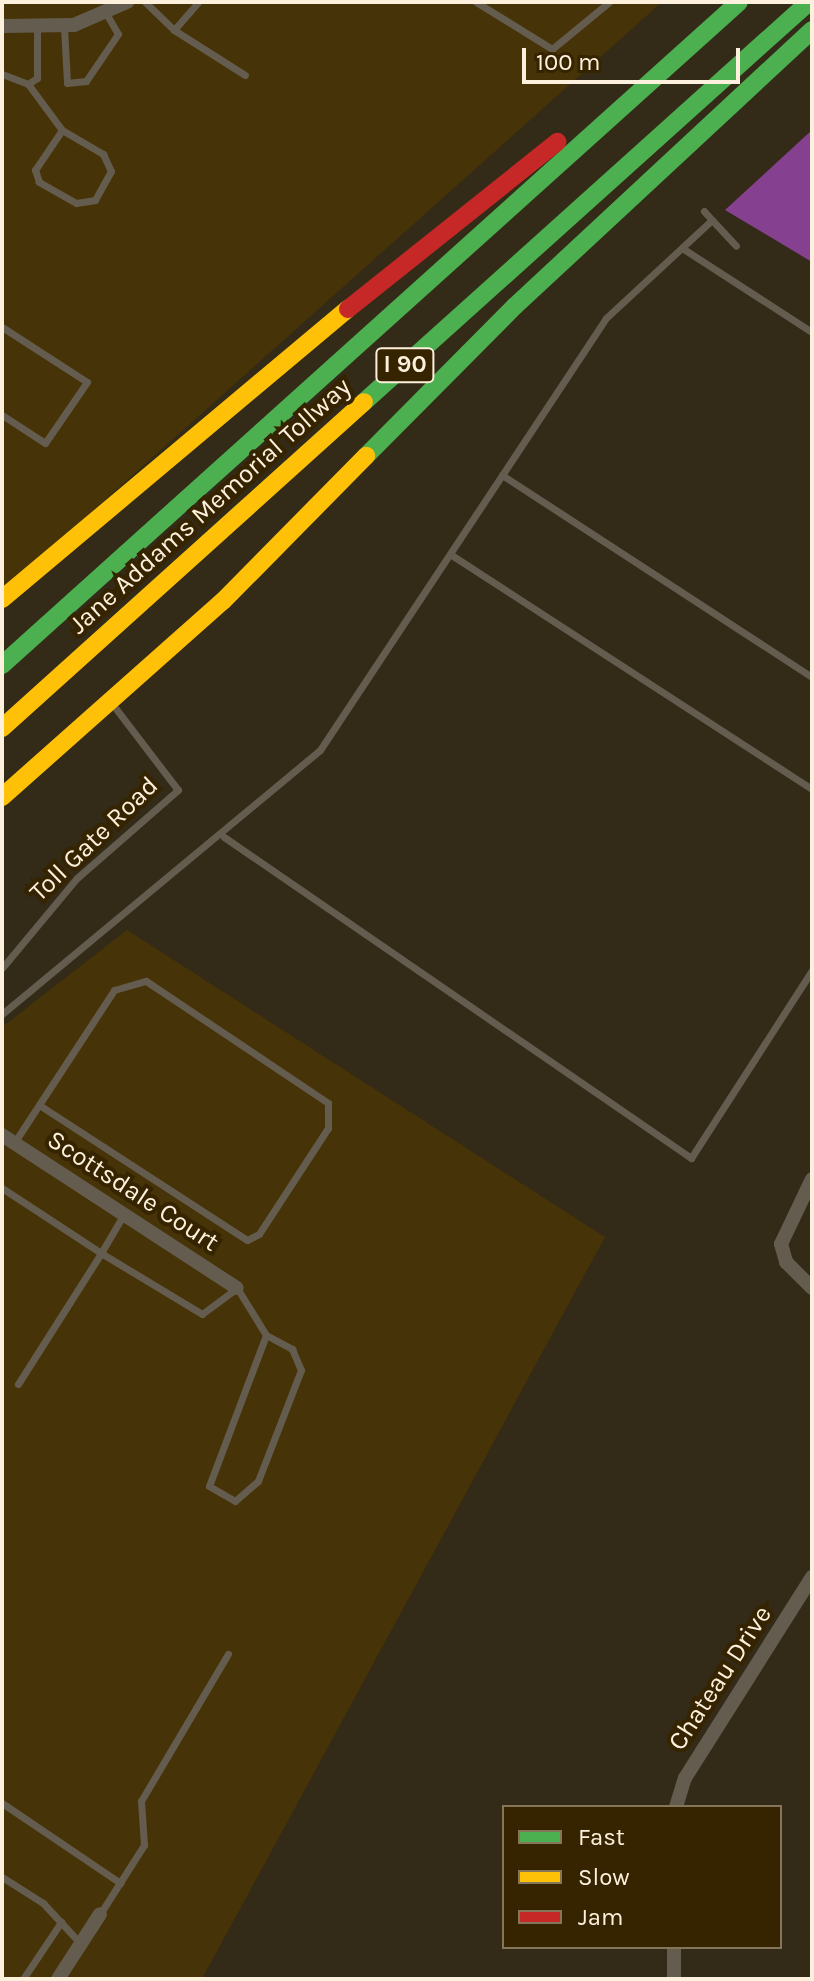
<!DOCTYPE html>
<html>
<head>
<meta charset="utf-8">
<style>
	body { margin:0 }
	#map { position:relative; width:814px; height:1981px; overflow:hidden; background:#332a17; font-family:Karla,sans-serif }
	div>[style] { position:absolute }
	.built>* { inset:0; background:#463307 }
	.forest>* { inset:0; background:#864090 }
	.lane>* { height:7px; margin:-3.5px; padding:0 3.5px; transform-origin:3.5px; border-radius:3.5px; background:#645d4f }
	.street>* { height:14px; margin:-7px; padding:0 7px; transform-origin:7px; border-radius:7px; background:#645d4f }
	.fast>* { height:18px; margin:-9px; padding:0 9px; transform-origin:9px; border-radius:9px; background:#4caf50 }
	.slow>* { height:18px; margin:-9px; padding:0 9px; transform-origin:9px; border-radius:9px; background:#ffc107 }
	.jam>* { height:18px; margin:-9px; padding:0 9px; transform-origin:9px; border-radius:9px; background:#c62828 }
	span { translate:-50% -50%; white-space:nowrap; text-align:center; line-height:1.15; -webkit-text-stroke:8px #362400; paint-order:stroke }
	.shield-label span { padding:2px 6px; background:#362400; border:2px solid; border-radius:6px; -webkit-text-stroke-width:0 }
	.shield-label { font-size:24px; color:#fdf1de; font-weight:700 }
	.street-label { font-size:26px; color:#fdf1de }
	.frame { position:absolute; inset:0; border:4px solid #fdf1de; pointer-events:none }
	.legend { position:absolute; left:502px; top:1805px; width:280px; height:144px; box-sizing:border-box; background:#362400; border:2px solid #867659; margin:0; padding:10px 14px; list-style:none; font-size:24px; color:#fdf1de }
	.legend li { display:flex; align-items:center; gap:16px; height:40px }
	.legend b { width:40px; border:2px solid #867659 }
	.scale { position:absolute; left:522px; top:48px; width:218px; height:36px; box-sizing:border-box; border:4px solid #fdf1de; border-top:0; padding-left:10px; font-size:24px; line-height:28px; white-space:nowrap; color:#fdf1de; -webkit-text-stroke:6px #362400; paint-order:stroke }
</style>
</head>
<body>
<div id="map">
	<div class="built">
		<div style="clip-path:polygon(2px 2px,662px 2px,2px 592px)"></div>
		<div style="clip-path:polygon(127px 930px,605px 1237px,202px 1979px,2px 1979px,2px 1027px)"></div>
	</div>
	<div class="forest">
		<div style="clip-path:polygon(812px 130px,812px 262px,725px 210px)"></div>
	</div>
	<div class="lane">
		<div style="left:145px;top:2px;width:40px;rotate:44deg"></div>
		<div style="left:174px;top:30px;width:37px;rotate:-49deg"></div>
		<div style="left:476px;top:2px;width:89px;rotate:31.7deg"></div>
		<div style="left:552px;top:49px;width:74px;rotate:-39.5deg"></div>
		<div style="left:64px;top:27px;width:56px;rotate:86.9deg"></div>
		<div style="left:67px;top:83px;width:19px;rotate:-6deg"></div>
		<div style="left:86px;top:81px;width:57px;rotate:-55.8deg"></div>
		<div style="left:118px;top:34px;width:24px;rotate:-120deg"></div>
		<div style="left:174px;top:30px;width:84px;rotate:32.4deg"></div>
		<div style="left:2px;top:74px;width:28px;rotate:21deg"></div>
		<div style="left:28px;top:84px;width:11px;rotate:-34deg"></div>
		<div style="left:37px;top:78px;width:48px;rotate:-90deg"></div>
		<div style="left:28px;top:84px;width:57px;rotate:53.5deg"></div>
		<div style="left:62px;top:130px;width:48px;rotate:30.3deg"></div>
		<div style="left:103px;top:154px;width:19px;rotate:65deg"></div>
		<div style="left:111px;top:171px;width:33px;rotate:119deg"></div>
		<div style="left:95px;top:200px;width:19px;rotate:171deg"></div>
		<div style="left:76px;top:203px;width:43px;rotate:-150.4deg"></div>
		<div style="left:39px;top:182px;width:13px;rotate:-108deg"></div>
		<div style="left:35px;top:170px;width:48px;rotate:-56deg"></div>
		<div style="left:712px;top:220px;width:35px;rotate:47deg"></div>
		<div style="left:682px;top:248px;width:155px;rotate:32.9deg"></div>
		<div style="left:2px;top:327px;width:101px;rotate:32.9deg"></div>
		<div style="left:87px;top:382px;width:74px;rotate:124.5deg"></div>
		<div style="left:45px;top:443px;width:51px;rotate:-146.9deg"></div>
		<div style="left:502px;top:475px;width:370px;rotate:33.1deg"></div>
		<div style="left:453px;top:556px;width:428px;rotate:33deg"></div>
		<div style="left:224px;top:837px;width:567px;rotate:34.5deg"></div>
		<div style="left:691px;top:1158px;width:224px;rotate:-57.2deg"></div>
		<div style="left:2px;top:968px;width:117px;rotate:-50.2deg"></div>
		<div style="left:77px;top:878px;width:134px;rotate:-41.1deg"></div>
		<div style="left:178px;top:790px;width:107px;rotate:-127.4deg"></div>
		<div style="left:2px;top:1014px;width:413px;rotate:-39.7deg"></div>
		<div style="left:320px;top:750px;width:518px;rotate:-56.49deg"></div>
		<div style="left:606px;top:318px;width:144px;rotate:-42.8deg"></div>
		<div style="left:712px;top:220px;width:12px;rotate:-132deg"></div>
		<div style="left:14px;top:1143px;width:183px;rotate:-56.8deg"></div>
		<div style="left:114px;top:990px;width:33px;rotate:-16deg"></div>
		<div style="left:146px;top:981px;width:219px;rotate:33.8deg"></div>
		<div style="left:328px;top:1103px;width:25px;rotate:90deg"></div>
		<div style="left:328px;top:1128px;width:126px;rotate:123.1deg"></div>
		<div style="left:259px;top:1234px;width:13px;rotate:153deg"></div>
		<div style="left:247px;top:1240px;width:248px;rotate:-147deg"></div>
		<div style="left:2px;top:1188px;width:118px;rotate:33.3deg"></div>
		<div style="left:101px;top:1253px;width:45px;rotate:-59.5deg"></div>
		<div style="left:18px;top:1384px;width:155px;rotate:-57.6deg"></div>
		<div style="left:101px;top:1253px;width:118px;rotate:31.1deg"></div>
		<div style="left:202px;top:1314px;width:44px;rotate:-36.6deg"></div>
		<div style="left:237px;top:1288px;width:55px;rotate:58.3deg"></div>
		<div style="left:266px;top:1335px;width:30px;rotate:28deg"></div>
		<div style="left:292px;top:1349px;width:23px;rotate:67deg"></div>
		<div style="left:301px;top:1370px;width:119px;rotate:111.2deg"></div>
		<div style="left:258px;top:1481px;width:30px;rotate:139deg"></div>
		<div style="left:235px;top:1501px;width:30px;rotate:-150deg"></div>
		<div style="left:209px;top:1486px;width:161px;rotate:-69.3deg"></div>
		<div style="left:2px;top:1803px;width:143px;rotate:34.1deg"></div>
		<div style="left:2px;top:1877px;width:49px;rotate:32.4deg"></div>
		<div style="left:43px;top:1903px;width:56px;rotate:47.2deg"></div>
		<div style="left:100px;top:1914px;width:82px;rotate:-57.5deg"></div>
		<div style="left:144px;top:1845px;width:44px;rotate:-93.9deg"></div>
		<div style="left:141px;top:1801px;width:171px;rotate:-59.4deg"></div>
		<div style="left:23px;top:1979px;width:69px;rotate:-56.3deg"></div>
	</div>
	<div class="street">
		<div style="left:2px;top:26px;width:72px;rotate:-0.8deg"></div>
		<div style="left:74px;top:25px;width:58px;rotate:-23.5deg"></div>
		<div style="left:2px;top:1135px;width:280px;rotate:33.1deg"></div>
		<div style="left:812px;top:1179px;width:72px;rotate:115.5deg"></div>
		<div style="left:781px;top:1244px;width:19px;rotate:74deg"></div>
		<div style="left:786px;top:1262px;width:37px;rotate:45deg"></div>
		<div style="left:676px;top:1807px;width:30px;rotate:-73deg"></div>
		<div style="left:685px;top:1778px;width:238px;rotate:-57.7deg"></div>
		<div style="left:674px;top:1947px;width:32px;rotate:90deg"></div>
		<div style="left:58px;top:1979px;width:77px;rotate:-57.1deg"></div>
	</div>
	<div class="fast">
		<div style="left:364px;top:402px;width:598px;rotate:-41.95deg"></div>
		<div style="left:366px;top:456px;width:211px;rotate:-45.2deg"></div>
		<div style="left:515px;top:306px;width:405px;rotate:-42.9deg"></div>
		<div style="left:2px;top:665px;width:991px;rotate:-41.97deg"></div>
	</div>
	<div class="slow">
		<div style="left:2px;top:599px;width:451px;rotate:-40deg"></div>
		<div style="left:2px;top:728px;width:487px;rotate:-42deg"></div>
		<div style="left:2px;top:797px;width:295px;rotate:-41.6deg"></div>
		<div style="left:223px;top:601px;width:204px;rotate:-45.4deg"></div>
	</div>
	<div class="jam">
		<div style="left:348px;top:309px;width:268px;rotate:-38.6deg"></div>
	</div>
	<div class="shield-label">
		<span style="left:405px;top:365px">I 90</span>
	</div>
	<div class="street-label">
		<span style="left:210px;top:506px;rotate:-42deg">Jane Addams Memorial Tollway</span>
		<span style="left:94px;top:839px;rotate:-44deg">Toll Gate Road</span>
		<span style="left:133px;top:1191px;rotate:33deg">Scottsdale Court</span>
		<span style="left:720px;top:1678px;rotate:-57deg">Chateau Drive</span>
	</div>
	<div class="frame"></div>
	<ul class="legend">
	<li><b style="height:10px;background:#4caf50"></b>Fast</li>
	<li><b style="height:10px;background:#ffc107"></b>Slow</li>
	<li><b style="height:10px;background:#c62828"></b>Jam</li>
	</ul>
	<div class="scale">100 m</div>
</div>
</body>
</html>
